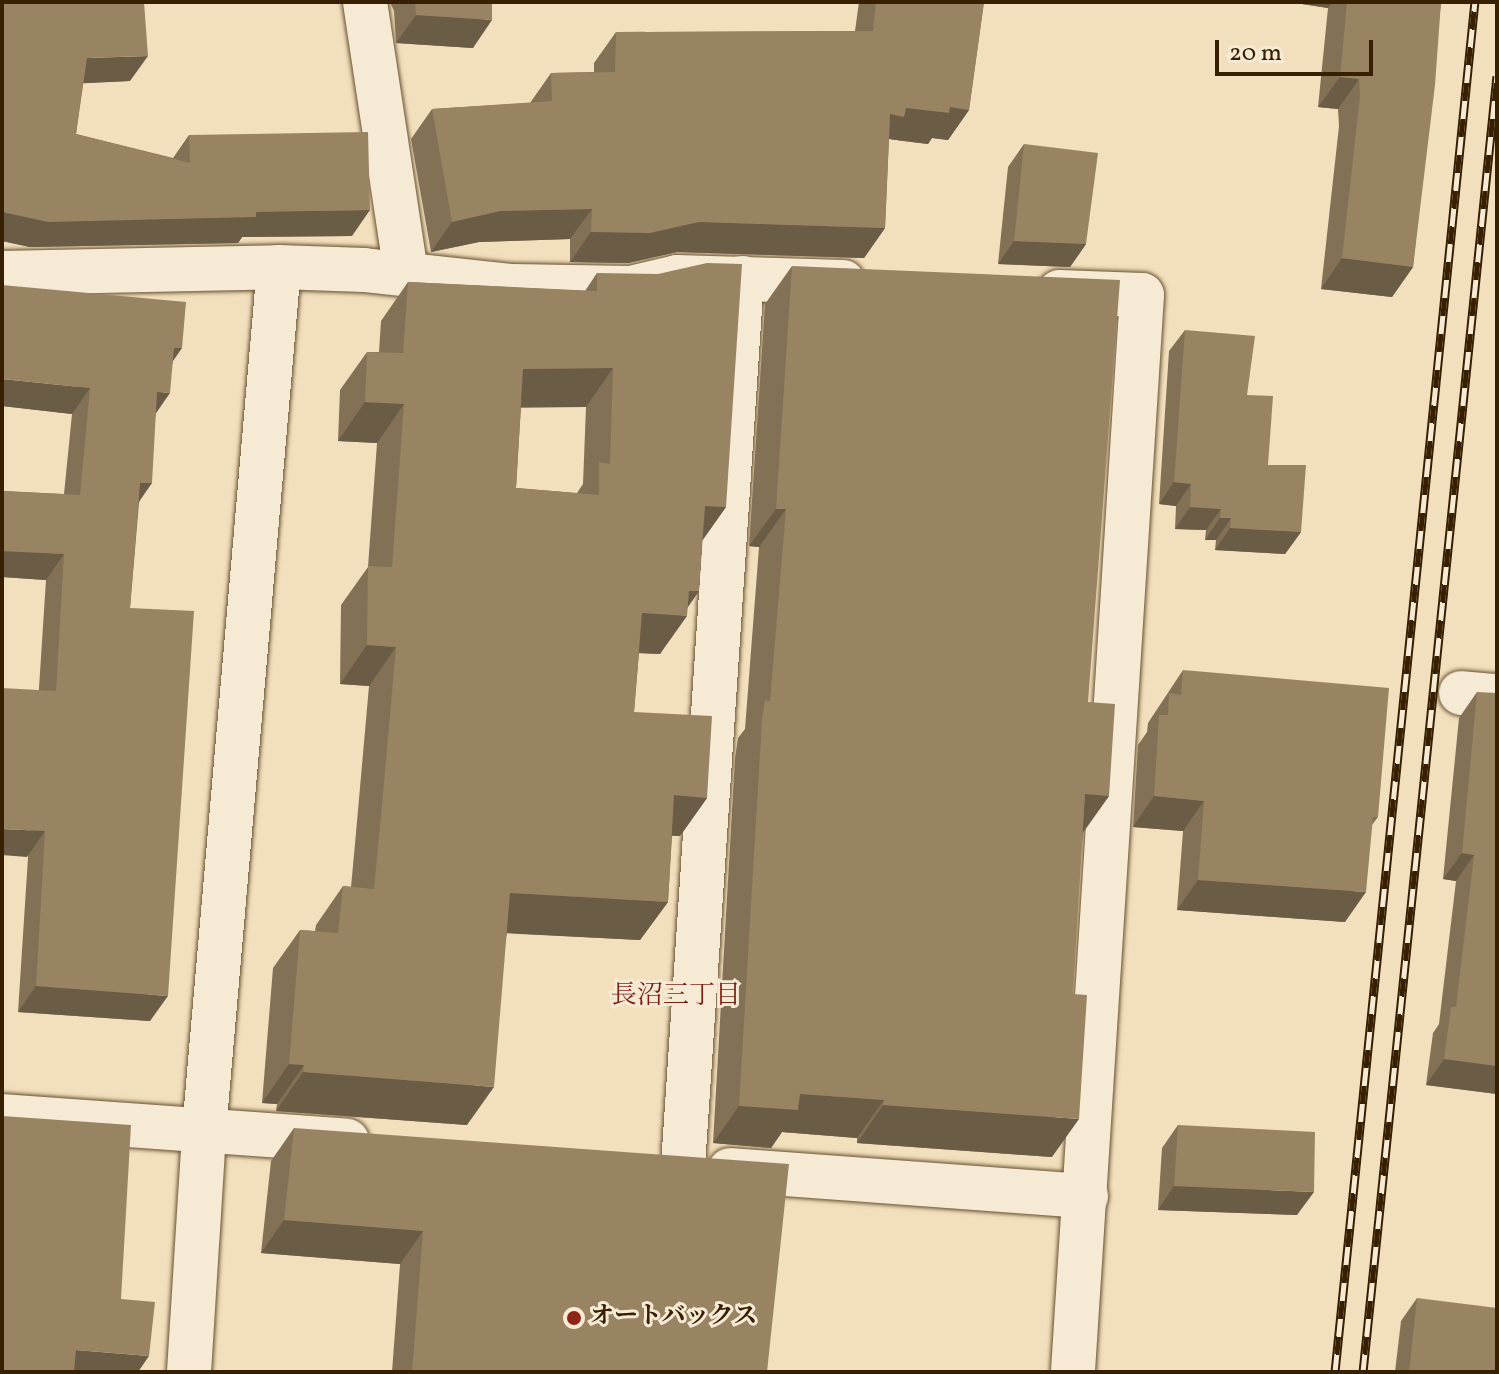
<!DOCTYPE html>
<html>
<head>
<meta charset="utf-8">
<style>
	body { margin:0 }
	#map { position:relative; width:1499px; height:1374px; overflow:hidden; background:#f2dfbd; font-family:Vollkorn,"Noto Serif JP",serif }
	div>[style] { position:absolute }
	.roads { filter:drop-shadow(0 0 2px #665030) drop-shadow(0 0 2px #665030) }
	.minor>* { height:44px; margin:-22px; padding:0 22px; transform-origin:22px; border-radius:22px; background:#f7ead4 }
	.rail>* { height:9px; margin-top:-4.5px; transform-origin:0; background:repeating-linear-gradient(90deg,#f7ead4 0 18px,#372001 0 36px); box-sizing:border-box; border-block:2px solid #372001 }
	.wall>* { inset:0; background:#837155 }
	.shaded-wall>* { inset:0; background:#6a5c45 }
	.building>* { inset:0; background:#988363 }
	.dots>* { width:22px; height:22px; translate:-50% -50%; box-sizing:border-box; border:4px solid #f7ead4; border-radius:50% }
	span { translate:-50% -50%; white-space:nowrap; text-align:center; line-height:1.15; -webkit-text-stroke:6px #f7ead4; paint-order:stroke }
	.poi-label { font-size:24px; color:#372001; font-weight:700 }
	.left { translate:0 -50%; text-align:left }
	.neighbourhood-label { font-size:26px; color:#7a1f14 }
	.frame { position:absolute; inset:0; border:4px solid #372001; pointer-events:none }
	.scale { position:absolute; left:1215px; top:40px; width:158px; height:36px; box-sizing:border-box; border:4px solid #372001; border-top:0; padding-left:10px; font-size:24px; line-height:28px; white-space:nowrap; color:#372001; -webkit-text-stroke:6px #f7ead4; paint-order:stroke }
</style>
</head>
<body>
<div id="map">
	<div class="roads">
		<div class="minor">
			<div style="left:365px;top:2px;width:275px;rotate:81.4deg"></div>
			<div style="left:2px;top:273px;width:277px;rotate:-1.2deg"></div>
			<div style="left:279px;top:267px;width:85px;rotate:2deg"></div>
			<div style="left:364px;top:270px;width:149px;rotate:6.2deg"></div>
			<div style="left:512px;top:286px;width:119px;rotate:1deg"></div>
			<div style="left:631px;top:288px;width:47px;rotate:-13.4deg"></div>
			<div style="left:677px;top:277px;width:166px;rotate:1.7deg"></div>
			<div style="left:1059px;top:292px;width:83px;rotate:2.1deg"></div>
			<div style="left:1142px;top:295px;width:1079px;rotate:93.67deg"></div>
			<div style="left:1461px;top:693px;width:36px;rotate:5deg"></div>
			<div style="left:2px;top:1116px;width:346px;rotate:4.1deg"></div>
			<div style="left:683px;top:1166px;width:890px;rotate:-86.2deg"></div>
			<div style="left:730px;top:1170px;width:357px;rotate:4.2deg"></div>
			<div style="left:189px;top:1372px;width:241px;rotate:-86.4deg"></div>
			<div style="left:204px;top:1131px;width:867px;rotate:-85.04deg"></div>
		</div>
	</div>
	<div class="rail">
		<div style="left:1335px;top:1372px;width:1377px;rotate:-84.17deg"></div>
		<div style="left:1363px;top:1372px;width:1303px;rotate:-84.1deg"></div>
	</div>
	<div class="wall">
		<div style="clip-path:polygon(2px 2px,130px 81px,83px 83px,76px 134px,173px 158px,189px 135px,352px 236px,242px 237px,238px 243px,30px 247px,2px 241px)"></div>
		<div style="clip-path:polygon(390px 2px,492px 2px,473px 48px,396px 43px,394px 11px)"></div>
		<div style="clip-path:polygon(859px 2px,984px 2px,969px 110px,948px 140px,932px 138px,928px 144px,889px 139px,885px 228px,864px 258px,677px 252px,628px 263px,570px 262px,570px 239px,479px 242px,431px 252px,411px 139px,432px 109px,530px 103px,551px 73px,594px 72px,594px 63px,616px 32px,855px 31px)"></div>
		<div style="clip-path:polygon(1289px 2px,1444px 2px,1441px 3px,1413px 267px,1392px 297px,1321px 289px,1339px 126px,1338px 109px,1318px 107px,1328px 8px)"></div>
		<div style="clip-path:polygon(1024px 144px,1086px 244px,1070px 267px,998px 264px,1008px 167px)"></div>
		<div style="clip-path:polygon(792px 266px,1088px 702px,1109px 796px,1083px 833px,1052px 1157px,857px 1143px,857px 1138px,782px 1132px,771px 1148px,713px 1143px,735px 758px,738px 738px,745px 729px,759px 547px,749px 546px,765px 304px)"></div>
		<div style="clip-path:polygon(evenodd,597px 273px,726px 507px,702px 541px,699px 591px,688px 607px,660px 654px,639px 653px,634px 712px,707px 798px,680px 836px,672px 836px,668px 902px,640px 940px,507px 933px,467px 1125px,276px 1111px,277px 1104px,262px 1103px,273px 968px,300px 930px,315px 931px,316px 925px,343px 886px,351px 887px,355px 844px,369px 686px,340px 684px,341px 605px,368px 567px,377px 443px,338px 441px,340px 390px,367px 352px,379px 352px,381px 321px,408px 282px,585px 291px,597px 273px,521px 407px,586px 407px,583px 484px,577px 493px,516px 488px,521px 407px)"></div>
		<div style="clip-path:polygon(1185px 330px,1268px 465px,1301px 532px,1285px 554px,1215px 550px,1216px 540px,1205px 540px,1206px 530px,1175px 529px,1176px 506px,1159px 504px,1169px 351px)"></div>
		<div style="clip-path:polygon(173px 361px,156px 413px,139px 503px,130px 608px,150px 1021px,18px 1012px,46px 580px,2px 577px,2px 491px,64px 494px,72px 414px,2px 406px)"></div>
		<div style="clip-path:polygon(1183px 670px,1378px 817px,1372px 825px,1345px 922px,1177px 910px,1183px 831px,1133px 827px,1138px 745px,1147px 732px,1148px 723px)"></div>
		<div style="clip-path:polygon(1477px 692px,1497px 1094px,1426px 1085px,1433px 1033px,1439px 1024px,1456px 881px,1443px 879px,1459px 718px)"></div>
		<div style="clip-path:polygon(1178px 1125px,1297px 1215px,1158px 1210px,1162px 1148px)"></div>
		<div style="clip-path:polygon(294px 1128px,767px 1372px,392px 1372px,400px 1264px,261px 1253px,271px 1161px)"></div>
		<div style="clip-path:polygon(1417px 1298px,1497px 1372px,1395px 1372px,1401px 1321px)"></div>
	</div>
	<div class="shaded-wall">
		<div style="clip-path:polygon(1289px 2px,1333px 2px,1328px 8px)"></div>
		<div style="clip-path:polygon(416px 15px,492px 20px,473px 48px,396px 43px)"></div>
		<div style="clip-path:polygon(148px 56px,130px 81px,69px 84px,87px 58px)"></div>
		<div style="clip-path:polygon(1340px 77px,1359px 79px,1338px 109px,1318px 107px)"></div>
		<div style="clip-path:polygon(950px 107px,969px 110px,948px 140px,932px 138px,928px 144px,889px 139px,890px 114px,906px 108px)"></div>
		<div style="clip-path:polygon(592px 209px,570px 239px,479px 242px,431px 252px,452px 222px,500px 211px)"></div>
		<div style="clip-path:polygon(370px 210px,352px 236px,242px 237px,238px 243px,30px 247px,2px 241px,2px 212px)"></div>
		<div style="clip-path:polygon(699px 222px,885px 228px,864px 258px,677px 252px,628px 263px,570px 262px,591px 232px)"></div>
		<div style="clip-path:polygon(1014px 241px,1086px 244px,1070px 267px,998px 264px)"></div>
		<div style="clip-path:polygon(1342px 258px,1413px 267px,1392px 297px,1321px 289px)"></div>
		<div style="clip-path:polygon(174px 348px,182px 348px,164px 374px)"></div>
		<div style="clip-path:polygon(613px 368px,586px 407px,496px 408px,523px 369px)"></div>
		<div style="clip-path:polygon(2px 379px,90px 388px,72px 414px,2px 406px)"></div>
		<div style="clip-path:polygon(157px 392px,170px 393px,152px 419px)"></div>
		<div style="clip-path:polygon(365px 402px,404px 404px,377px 443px,338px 441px)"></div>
		<div style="clip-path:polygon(1174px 482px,1191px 484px,1176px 506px,1159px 504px)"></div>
		<div style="clip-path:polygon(140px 483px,152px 483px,134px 509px)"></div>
		<div style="clip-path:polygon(705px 506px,726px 507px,699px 545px)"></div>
		<div style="clip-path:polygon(1190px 507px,1221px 509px,1206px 530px,1175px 529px)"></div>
		<div style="clip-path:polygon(776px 509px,786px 509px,759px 547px,749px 546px)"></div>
		<div style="clip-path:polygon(1220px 518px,1231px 518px,1216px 540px,1205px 540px)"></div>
		<div style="clip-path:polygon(1230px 528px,1301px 532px,1285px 554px,1215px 550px)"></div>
		<div style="clip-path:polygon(2px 551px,64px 554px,46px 580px,2px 577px)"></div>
		<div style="clip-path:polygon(689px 591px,699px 591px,682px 615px,687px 616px,660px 654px,614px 652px,642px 613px)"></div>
		<div style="clip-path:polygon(367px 645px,396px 647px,369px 686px,340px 684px)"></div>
		<div style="clip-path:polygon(1085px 794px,1109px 796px,1082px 833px)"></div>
		<div style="clip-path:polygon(674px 795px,707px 798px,680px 836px,647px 834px)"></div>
		<div style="clip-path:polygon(1154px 796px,1204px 801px,1183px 831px,1133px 827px)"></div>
		<div style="clip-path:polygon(2px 829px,45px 831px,27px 857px,2px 855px)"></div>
		<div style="clip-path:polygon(1462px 853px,1474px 855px,1456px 881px,1443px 879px)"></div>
		<div style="clip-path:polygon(1198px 880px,1366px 892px,1345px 922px,1177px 910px)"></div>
		<div style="clip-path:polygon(510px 893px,668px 902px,640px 940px,483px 932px)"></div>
		<div style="clip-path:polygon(36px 986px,168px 996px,150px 1021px,18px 1012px)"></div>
		<div style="clip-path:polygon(1444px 1059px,1497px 1066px,1497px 1094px,1426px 1085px)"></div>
		<div style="clip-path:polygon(289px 1064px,304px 1065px,277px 1104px,262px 1103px)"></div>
		<div style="clip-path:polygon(303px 1072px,494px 1087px,467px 1125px,276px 1111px)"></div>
		<div style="clip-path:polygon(800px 1094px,884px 1100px,857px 1138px,782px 1132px,771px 1148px,713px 1143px,739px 1106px)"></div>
		<div style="clip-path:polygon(883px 1105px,1079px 1119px,1052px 1157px,857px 1143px)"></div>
		<div style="clip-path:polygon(1174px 1186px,1314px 1192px,1297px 1215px,1158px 1210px)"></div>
		<div style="clip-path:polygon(284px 1220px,423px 1231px,400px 1264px,261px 1253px)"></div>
		<div style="clip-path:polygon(76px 1350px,149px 1356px,138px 1372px,60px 1372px)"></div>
	</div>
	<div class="building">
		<div style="clip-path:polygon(2px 2px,144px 2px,148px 56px,87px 58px,76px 134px,190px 163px,189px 135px,368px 132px,370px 210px,256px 212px,256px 217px,48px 222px,2px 212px)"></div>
		<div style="clip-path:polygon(415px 2px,492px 2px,492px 20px,416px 15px)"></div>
		<div style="clip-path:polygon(876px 2px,984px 2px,969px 110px,950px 107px,949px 113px,906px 108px,904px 117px,890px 114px,885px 228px,699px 222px,650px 233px,591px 232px,592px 209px,500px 211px,452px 222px,432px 109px,552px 101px,551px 73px,615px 72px,616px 32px,873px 31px)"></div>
		<div style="clip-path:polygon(1347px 2px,1441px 2px,1435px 85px,1413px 267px,1342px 258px,1360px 96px,1359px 79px,1340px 77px)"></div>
		<div style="clip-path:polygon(1024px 144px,1098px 153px,1086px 244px,1014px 241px)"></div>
		<div style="clip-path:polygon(evenodd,707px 263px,742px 264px,726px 507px,705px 506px,699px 591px,689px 591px,687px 616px,642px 613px,634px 712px,712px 716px,707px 798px,674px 795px,668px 902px,510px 893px,494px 1087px,303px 1072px,304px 1065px,289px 1064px,300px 930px,338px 933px,343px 886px,374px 889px,382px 805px,396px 647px,367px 645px,368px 566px,392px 567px,404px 404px,365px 402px,367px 352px,403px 353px,408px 282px,597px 291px,597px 273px,658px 274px,707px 263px,613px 368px,610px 464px,599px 462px,599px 495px,516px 488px,523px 369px,613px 368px)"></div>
		<div style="clip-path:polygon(792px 266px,1120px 280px,1088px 702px,1115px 704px,1109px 796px,1085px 794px,1073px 994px,1087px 995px,1079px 1119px,883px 1105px,884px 1100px,800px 1094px,798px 1110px,739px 1106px,762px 720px,765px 700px,770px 701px,786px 509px,776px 509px)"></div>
		<div style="clip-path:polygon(2px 285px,186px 302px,182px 348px,174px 348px,170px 393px,157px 392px,152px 483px,140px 483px,130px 608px,194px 611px,168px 996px,36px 986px,45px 831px,2px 829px,2px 688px,56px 691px,64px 554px,2px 551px,2px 491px,80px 495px,90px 388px,2px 379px)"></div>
		<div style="clip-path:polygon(1185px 330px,1255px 336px,1247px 395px,1273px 396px,1268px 465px,1306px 465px,1301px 532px,1230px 528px,1231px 518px,1220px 518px,1221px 509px,1190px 507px,1191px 484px,1174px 482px)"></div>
		<div style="clip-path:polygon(1183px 670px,1389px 688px,1378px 817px,1373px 817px,1366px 892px,1198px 880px,1204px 801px,1154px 796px,1159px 715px,1168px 715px,1169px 693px,1181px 695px)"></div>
		<div style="clip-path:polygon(1477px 692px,1497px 693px,1497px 1066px,1444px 1059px,1451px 1007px,1456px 1007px,1474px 855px,1462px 853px)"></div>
		<div style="clip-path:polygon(2px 1116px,131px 1125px,121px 1299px,155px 1302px,149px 1356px,76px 1350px,74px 1372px,2px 1372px)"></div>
		<div style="clip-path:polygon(1178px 1125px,1315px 1132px,1314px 1192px,1174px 1186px)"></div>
		<div style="clip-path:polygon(294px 1128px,789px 1164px,767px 1372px,412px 1372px,423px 1231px,284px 1220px)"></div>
		<div style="clip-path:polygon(1417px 1298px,1497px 1308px,1497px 1372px,1409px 1372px)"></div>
	</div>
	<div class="dots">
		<div style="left:574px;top:1318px;background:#8f2418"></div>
	</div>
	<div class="poi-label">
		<span class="left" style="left:590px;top:1318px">オートバックス</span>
	</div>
	<div class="neighbourhood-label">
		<span style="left:676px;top:997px">長沼三丁目</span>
	</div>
	<div class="frame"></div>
	<div class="scale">20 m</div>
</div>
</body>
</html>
